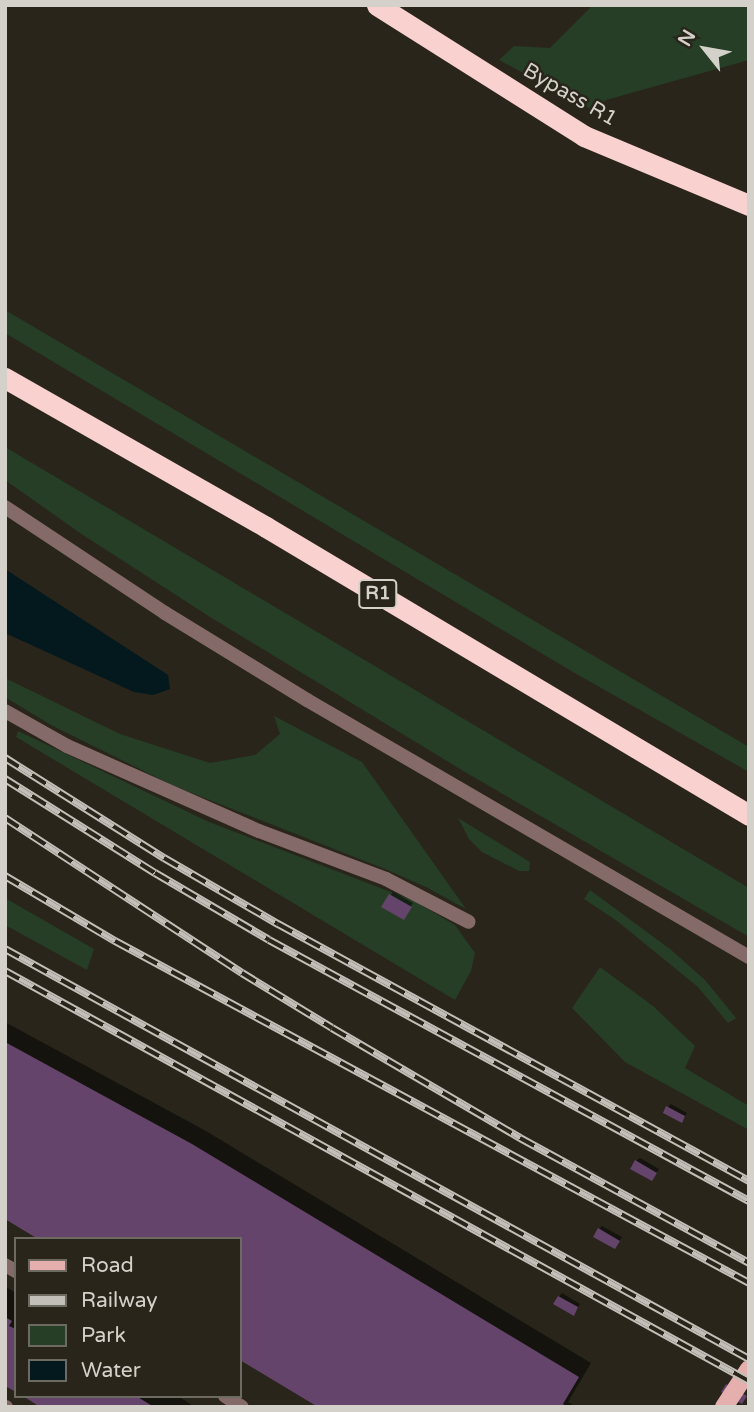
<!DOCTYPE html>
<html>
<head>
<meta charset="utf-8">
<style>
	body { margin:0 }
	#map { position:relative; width:754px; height:1412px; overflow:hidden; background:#29251b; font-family:"Varela Round",sans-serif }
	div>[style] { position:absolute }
	.green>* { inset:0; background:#253e25 }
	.water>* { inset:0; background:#03191d }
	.shadow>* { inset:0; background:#0007 }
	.building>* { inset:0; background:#65446b }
	.lane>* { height:14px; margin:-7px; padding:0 7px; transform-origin:7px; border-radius:7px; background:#846a68 }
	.street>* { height:14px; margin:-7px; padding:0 7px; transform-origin:7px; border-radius:7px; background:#846a68 }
	.primary>* { height:18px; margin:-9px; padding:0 9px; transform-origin:9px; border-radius:9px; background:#e4afac }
	.highway>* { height:21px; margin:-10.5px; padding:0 10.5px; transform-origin:10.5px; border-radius:10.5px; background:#f9d2cf }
	.rail>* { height:8px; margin-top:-4px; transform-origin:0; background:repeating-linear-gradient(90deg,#29251b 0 16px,#c2bfb9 0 32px); box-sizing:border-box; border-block:2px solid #c2bfb9 }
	span { translate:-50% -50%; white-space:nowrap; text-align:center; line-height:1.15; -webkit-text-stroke:5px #29251b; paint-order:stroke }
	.shield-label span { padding:2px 5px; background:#29251b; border:2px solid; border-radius:5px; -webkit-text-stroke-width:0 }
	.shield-label { font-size:19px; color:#d4d1cb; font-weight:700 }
	.street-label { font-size:21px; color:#d4d1cb }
	.frame { position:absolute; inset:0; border:7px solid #d4d1cb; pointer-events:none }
	.legend { position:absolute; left:14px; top:1237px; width:228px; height:161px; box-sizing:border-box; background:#29251b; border:2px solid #6d6a61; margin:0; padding:9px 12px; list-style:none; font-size:21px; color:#d4d1cb }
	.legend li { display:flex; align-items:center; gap:14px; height:35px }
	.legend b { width:35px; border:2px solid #6d6a61 }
	.north { position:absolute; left:670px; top:14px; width:70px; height:70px; -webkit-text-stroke:5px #29251b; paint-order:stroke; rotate:301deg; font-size:19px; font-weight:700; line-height:28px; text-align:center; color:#d4d1cb }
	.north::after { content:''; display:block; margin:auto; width:24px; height:32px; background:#d4d1cb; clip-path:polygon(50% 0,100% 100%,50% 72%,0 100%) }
</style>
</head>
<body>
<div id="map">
	<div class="green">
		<div style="clip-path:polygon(593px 5px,749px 5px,749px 60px,606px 100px,594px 111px,499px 60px,514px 46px,550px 48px)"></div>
		<div style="clip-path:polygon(5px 310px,749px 747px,749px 772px,573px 672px,5px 333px)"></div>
		<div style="clip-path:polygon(5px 447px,749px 888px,749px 937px,465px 772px,210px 617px,80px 533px,5px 480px)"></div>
		<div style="clip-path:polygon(5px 678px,120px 734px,210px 763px,255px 755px,280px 734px,274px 716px,362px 762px,466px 909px,426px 887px,385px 869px,174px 786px,51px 725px,5px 697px)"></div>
		<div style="clip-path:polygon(18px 731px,209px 822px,414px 901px,455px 925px,475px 953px,471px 971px,455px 1000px,16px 737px)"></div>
		<div style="clip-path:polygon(458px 818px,530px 862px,529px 871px,519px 871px,482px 852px,469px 839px)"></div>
		<div style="clip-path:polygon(590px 890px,670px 949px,705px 980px,736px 1018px,728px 1023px,698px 987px,617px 921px,584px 899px)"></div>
		<div style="clip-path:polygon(5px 898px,94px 949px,87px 970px,5px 925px)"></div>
		<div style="clip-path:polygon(600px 967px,653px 1006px,695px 1046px,685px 1068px,749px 1106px,749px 1130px,625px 1062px,572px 1008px)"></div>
	</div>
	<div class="water">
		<div style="clip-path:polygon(5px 569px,168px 675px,170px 689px,153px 695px,134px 692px,5px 633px)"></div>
	</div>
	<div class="shadow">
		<div style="clip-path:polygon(393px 892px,413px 903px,406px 915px,390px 896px)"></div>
		<div style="clip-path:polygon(5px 1022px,206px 1131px,591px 1363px,568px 1402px,576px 1407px,321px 1407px,240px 1358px,240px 1239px,5px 1217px)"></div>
		<div style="clip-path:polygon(671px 1104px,687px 1113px,682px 1121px,668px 1107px)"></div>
		<div style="clip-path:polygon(640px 1158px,659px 1169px,652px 1179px,636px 1161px)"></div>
		<div style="clip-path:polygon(602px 1226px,622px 1237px,618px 1244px,599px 1229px)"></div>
		<div style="clip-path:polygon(6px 1287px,16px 1293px,16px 1390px,5px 1384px)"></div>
		<div style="clip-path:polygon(562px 1293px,580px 1304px,574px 1314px,559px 1297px)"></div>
		<div style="clip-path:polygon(26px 1396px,178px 1396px,195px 1407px,44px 1407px)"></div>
	</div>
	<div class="building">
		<div style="clip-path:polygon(389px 894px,412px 907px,404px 920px,381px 907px)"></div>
		<div style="clip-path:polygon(5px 1042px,192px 1144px,579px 1377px,563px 1404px,568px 1407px,318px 1407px,240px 1360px,240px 1239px,38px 1239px,5px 1219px)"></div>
		<div style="clip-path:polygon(666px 1106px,685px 1116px,682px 1123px,663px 1113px)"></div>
		<div style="clip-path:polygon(635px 1160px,657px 1173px,652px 1181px,630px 1169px)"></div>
		<div style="clip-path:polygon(598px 1228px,620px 1241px,615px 1249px,593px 1237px)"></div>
		<div style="clip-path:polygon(558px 1296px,578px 1307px,574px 1316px,553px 1304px)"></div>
		<div style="clip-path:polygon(5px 1317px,12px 1321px,9px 1326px,16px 1329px,16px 1392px,5px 1386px)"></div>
		<div style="clip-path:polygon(726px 1384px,747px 1396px,742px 1404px,721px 1392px)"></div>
		<div style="clip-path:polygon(23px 1396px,136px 1396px,154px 1407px,40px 1407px)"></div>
	</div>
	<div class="lane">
		<div style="left:5px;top:507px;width:192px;rotate:33.5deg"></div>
		<div style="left:165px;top:613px;width:167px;rotate:31.5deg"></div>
		<div style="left:307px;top:700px;width:511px;rotate:30.18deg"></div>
		<div style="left:5px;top:711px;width:71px;rotate:29.4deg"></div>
		<div style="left:67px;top:746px;width:210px;rotate:23.9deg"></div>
		<div style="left:259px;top:831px;width:136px;rotate:20.7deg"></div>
		<div style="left:386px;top:879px;width:93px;rotate:27.4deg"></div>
	</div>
	<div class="street">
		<div style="left:5px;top:1265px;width:13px;rotate:29deg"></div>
		<div style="left:225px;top:1396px;width:20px;rotate:33deg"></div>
		<div style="left:5px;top:1407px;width:1px"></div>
	</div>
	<div class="primary">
		<div style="left:724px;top:1407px;width:45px;rotate:-56.7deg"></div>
	</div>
	<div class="highway">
		<div style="left:377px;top:5px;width:245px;rotate:32.3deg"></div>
		<div style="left:584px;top:136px;width:179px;rotate:22.7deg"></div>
		<div style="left:5px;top:378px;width:301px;rotate:29.7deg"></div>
		<div style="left:266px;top:527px;width:562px;rotate:30.81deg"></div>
	</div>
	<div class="rail">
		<div style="left:5px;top:758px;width:188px;rotate:32.2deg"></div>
		<div style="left:164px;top:858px;width:132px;rotate:30.1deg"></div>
		<div style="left:278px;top:924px;width:537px;rotate:28.62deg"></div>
		<div style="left:5px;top:779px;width:177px;rotate:32.1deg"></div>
		<div style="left:155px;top:873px;width:132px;rotate:30.4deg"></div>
		<div style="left:269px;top:940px;width:546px;rotate:28.54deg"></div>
		<div style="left:5px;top:818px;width:283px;rotate:33.2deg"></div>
		<div style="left:242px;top:973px;width:105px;rotate:31.4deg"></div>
		<div style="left:332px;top:1028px;width:218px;rotate:30.3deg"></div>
		<div style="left:520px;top:1138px;width:261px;rotate:28.6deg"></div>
		<div style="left:5px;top:876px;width:128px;rotate:30.6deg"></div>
		<div style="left:115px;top:941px;width:720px;rotate:28.34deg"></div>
		<div style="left:5px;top:949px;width:849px;rotate:28.86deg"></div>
		<div style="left:5px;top:971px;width:849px;rotate:28.86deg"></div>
	</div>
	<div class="shield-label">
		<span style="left:378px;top:594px">R1</span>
	</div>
	<div class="street-label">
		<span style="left:570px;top:95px;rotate:30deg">Bypass R1</span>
	</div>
	<div class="frame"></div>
	<ul class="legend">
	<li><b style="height:9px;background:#e4afac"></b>Road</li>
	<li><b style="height:9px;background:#c2bfb9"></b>Railway</li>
	<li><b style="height:19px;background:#253e25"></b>Park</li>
	<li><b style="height:19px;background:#03191d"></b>Water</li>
	</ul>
	<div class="north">N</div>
</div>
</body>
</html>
